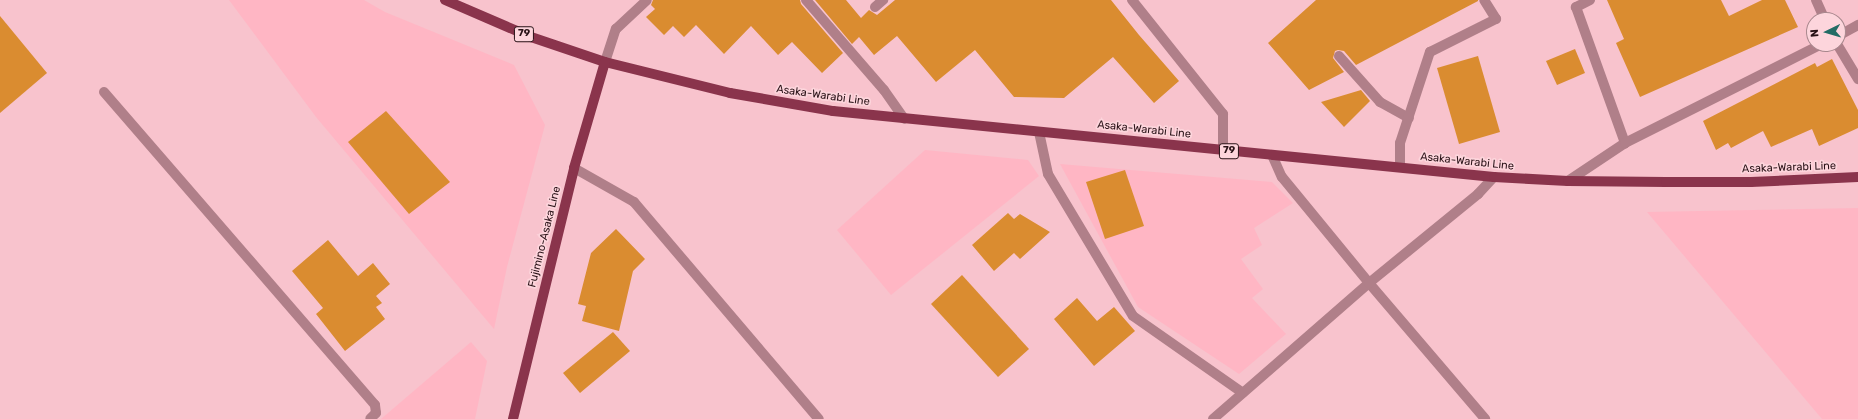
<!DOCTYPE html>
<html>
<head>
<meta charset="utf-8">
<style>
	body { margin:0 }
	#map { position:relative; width:1858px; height:419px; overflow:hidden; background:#f8c3cd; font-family:Rubik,sans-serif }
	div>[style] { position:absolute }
	.built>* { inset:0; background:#ffb6c4 }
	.building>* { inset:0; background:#da8c30 }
	.minor>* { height:10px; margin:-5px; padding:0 5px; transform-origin:5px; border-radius:5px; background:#b07f89 }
	.major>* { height:10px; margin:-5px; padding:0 5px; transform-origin:5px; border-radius:5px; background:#8a344c }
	span { translate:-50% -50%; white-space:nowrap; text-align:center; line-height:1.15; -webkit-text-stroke:3.5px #fdd5dc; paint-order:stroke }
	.shield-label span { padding:1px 3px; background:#fdd5dc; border:1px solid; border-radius:3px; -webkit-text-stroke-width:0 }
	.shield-label { font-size:10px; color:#281116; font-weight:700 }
	.street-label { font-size:11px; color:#281116 }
	.north { position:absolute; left:1806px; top:12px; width:40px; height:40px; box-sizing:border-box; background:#fdd5dc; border:1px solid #a8878d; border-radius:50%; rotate:265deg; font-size:11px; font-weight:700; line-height:16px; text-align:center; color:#281116 }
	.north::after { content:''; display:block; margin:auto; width:14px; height:18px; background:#236c65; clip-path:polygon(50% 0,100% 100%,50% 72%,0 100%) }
</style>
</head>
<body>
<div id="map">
	<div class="built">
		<div style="clip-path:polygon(229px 0,364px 0,385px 12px,514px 65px,545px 125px,507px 267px,494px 329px,316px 117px)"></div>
		<div style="clip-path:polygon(925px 150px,1028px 160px,1039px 176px,891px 295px,837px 230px)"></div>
		<div style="clip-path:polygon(1060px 164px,1272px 182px,1293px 203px,1254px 228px,1262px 245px,1241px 259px,1263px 289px,1252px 298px,1286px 334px,1239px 374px,1138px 307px)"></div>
		<div style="clip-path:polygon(1858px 208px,1858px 419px,1822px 419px,1647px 212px)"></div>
		<div style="clip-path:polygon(471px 342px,487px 361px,475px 419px,381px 419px)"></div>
	</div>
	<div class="building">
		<div style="clip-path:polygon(653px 0,800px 0,801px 4px,843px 53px,822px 73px,792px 42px,778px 55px,751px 26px,724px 54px,696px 25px,684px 37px,673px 26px,664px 35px,646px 17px,655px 9px,651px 5px)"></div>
		<div style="clip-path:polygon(815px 0,846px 0,861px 18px,869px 10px,877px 15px,895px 0,1111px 0,1139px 35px,1179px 81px,1154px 103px,1113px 57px,1064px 98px,1014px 97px,975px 50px,936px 82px,897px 36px,874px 55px,859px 37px,852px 44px)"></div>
		<div style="clip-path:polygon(1316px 0,1478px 0,1478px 1px,1356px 65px,1344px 51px,1338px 50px,1335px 51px,1333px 58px,1344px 72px,1309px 90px,1268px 43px)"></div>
		<div style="clip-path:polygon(1607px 0,1721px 0,1729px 16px,1762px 0,1785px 0,1798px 27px,1640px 97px,1616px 43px,1624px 39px)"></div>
		<div style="clip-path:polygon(0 16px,47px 73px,0 113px)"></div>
		<div style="clip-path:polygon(1575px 49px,1585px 73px,1557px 85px,1546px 61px)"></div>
		<div style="clip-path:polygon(1478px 56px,1500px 132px,1459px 144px,1437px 68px)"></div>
		<div style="clip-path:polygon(1832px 59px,1858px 110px,1858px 128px,1819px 146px,1812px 129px,1771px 147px,1763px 131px,1731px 148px,1728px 143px,1716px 150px,1703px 121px,1815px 63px,1817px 67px)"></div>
		<div style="clip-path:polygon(1361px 90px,1370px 101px,1344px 127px,1321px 102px)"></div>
		<div style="clip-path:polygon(386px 111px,450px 182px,409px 214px,348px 142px)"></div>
		<div style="clip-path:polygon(1125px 170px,1144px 226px,1105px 239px,1086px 182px)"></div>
		<div style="clip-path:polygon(1008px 213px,1014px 219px,1020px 214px,1050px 232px,1020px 259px,1014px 253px,994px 271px,972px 245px)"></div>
		<div style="clip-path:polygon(616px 229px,645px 259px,633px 271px,619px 331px,582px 321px,586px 306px,578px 304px,591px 253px)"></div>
		<div style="clip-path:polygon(328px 240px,358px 276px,373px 263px,390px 284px,376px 296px,382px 303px,376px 307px,385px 319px,345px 351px,316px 314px,323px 308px,292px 271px)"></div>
		<div style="clip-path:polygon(962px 275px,1029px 349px,998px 377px,931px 304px)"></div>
		<div style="clip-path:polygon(1077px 298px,1097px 321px,1114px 307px,1135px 331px,1094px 366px,1054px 319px)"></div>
		<div style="clip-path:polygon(613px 332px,630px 351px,580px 393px,563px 373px)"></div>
	</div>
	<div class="minor">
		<div style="left:806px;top:0;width:119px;rotate:49.1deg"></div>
		<div style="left:884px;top:90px;width:35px;rotate:55deg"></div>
		<div style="left:1132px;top:0;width:146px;rotate:51.4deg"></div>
		<div style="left:1223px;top:114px;width:36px;rotate:90deg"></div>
		<div style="left:1590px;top:0;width:16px;rotate:153deg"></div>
		<div style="left:1576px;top:7px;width:145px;rotate:70.2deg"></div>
		<div style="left:1816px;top:0;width:22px;rotate:66deg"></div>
		<div style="left:875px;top:7px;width:11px;rotate:-41deg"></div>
		<div style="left:1838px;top:36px;width:23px;rotate:-29deg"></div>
		<div style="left:1837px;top:44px;width:41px;rotate:59deg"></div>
		<div style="left:1339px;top:56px;width:62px;rotate:48.3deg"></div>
		<div style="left:1380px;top:102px;width:33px;rotate:29deg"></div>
		<div style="left:605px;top:62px;width:35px;rotate:-72deg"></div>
		<div style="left:616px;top:29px;width:42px;rotate:-43.1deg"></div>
		<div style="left:104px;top:92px;width:414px;rotate:49.1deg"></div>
		<div style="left:375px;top:405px;width:8px;rotate:83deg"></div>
		<div style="left:376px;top:413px;width:8px;rotate:135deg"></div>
		<div style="left:1039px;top:132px;width:43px;rotate:77.9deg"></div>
		<div style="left:1048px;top:174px;width:165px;rotate:59.1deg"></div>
		<div style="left:1133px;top:316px;width:134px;rotate:35deg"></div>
		<div style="left:1272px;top:155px;width:24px;rotate:66deg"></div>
		<div style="left:1282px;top:177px;width:137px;rotate:50.6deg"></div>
		<div style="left:1369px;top:283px;width:179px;rotate:49.5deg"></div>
		<div style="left:1400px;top:167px;width:24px;rotate:-90deg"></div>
		<div style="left:1400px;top:143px;width:96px;rotate:-71.8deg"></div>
		<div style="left:1430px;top:52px;width:74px;rotate:-26.6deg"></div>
		<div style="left:1496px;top:19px;width:22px;rotate:-122deg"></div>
		<div style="left:574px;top:168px;width:69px;rotate:29.5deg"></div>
		<div style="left:634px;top:202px;width:285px;rotate:49.6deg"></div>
		<div style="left:1568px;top:181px;width:69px;rotate:-33.7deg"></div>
		<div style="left:1625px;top:143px;width:220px;rotate:-26.7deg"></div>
		<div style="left:1213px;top:419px;width:207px;rotate:-41.1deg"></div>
		<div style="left:1369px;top:283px;width:141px;rotate:-39.2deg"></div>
		<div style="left:1478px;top:194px;width:23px;rotate:-47deg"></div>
	</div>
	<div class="major">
		<div style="left:445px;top:0;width:94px;rotate:23.3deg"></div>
		<div style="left:531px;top:37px;width:78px;rotate:18.7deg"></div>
		<div style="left:605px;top:62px;width:129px;rotate:13.9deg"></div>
		<div style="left:730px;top:93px;width:105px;rotate:9.9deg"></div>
		<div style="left:833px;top:111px;width:664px;rotate:5.7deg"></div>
		<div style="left:1494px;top:177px;width:74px;rotate:3.1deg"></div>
		<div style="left:1568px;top:181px;width:98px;rotate:0.6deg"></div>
		<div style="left:1666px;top:182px;width:85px"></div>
		<div style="left:1751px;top:182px;width:107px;rotate:-2.7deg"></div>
		<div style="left:513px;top:419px;width:258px;rotate:-76.3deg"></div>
		<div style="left:574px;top:168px;width:110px;rotate:-73.7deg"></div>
	</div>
	<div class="shield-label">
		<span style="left:524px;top:34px">79</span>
		<span style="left:1229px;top:151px">79</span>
	</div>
	<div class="street-label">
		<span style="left:823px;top:96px;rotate:8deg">Asaka-Warabi Line</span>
		<span style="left:1144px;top:130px;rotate:6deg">Asaka-Warabi Line</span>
		<span style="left:1467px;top:162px;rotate:6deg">Asaka-Warabi Line</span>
		<span style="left:1789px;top:168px;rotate:-2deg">Asaka-Warabi Line</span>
		<span style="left:545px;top:237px;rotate:-76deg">Fujimino-Asaka Line</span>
	</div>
	<div class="north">N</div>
</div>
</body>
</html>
